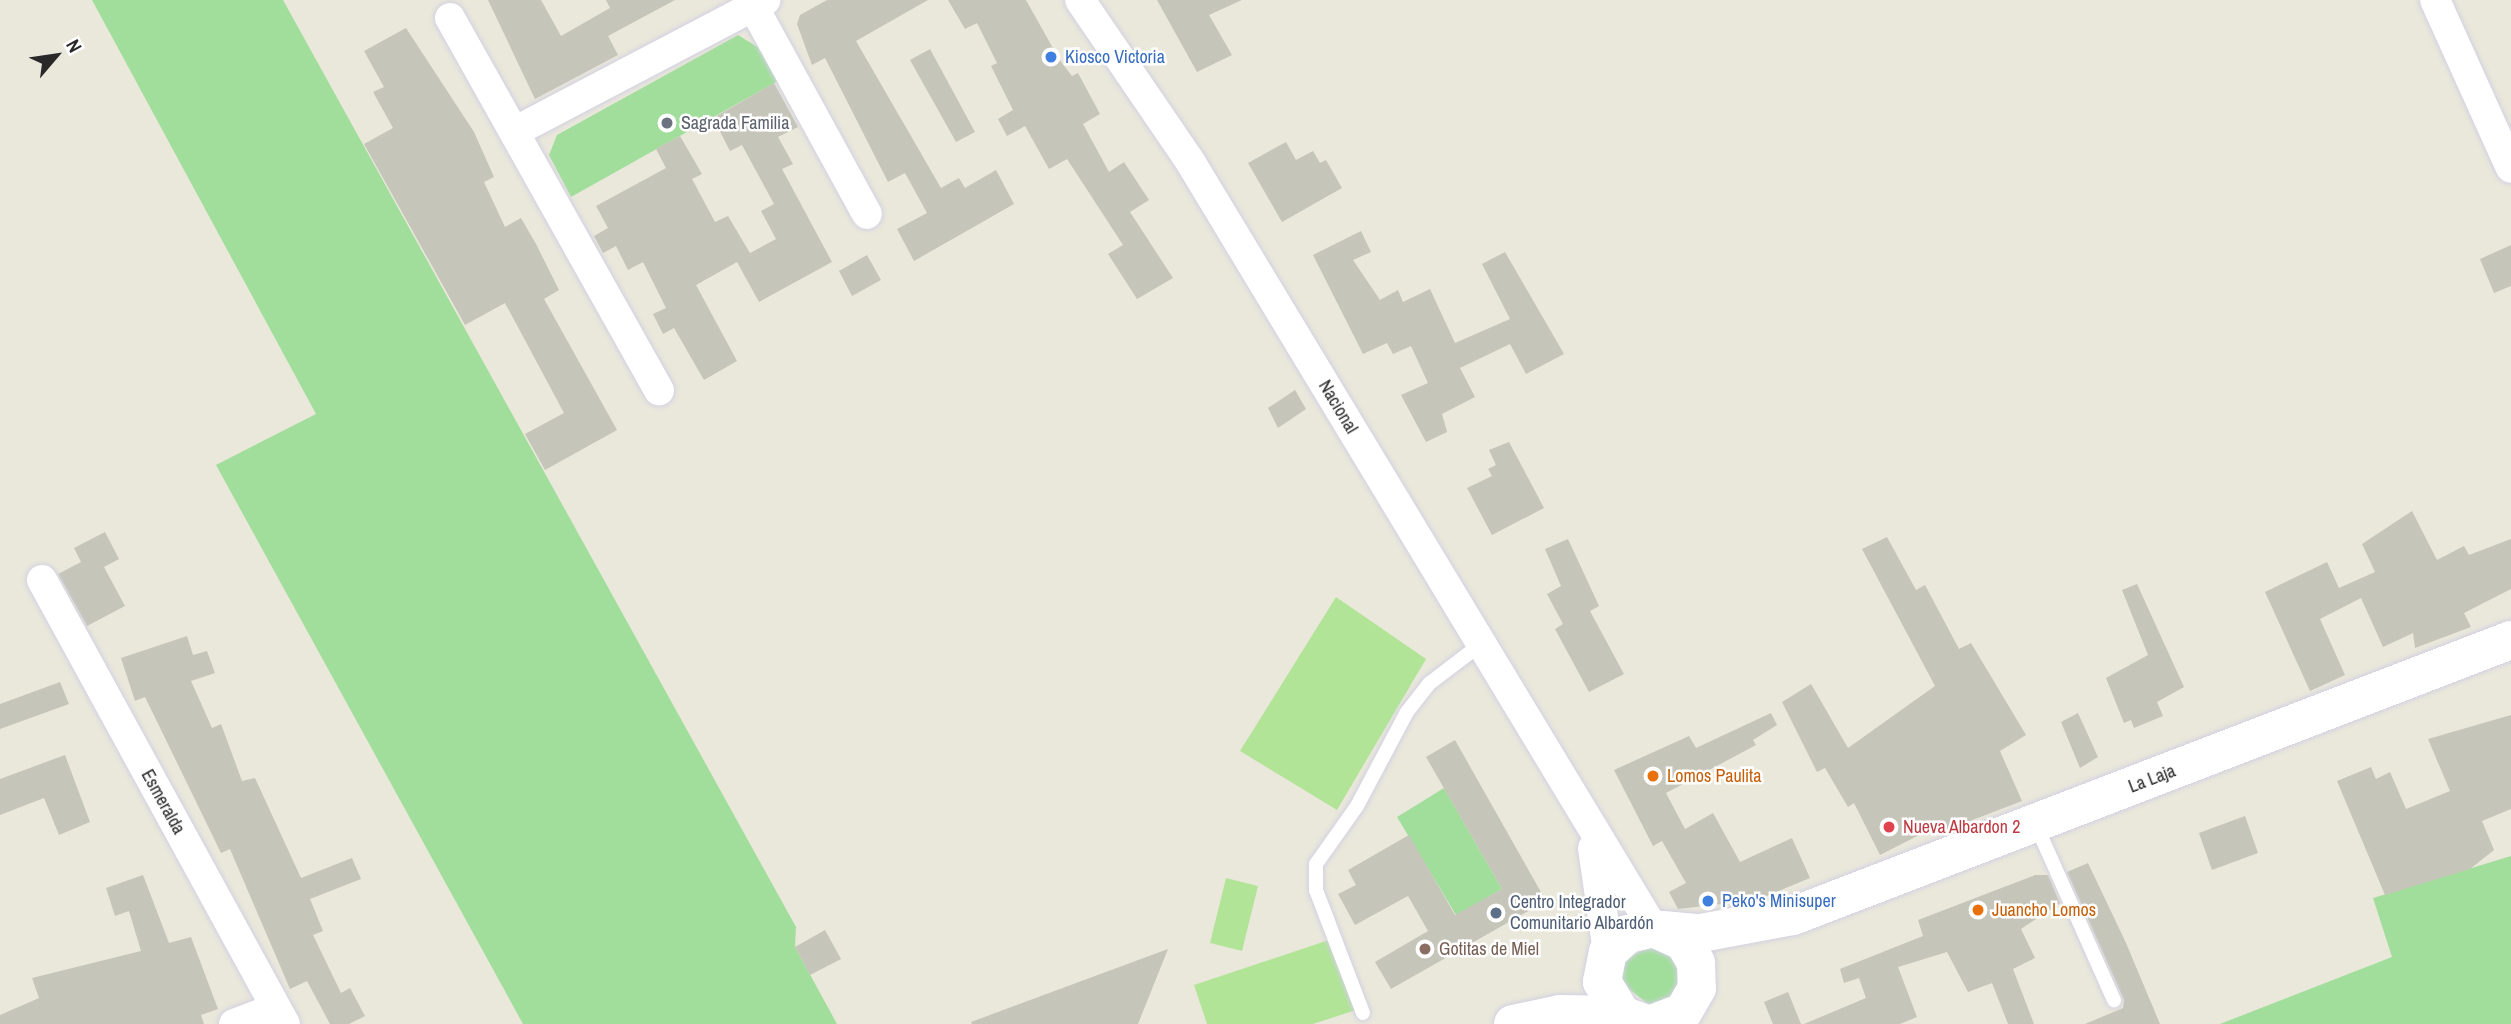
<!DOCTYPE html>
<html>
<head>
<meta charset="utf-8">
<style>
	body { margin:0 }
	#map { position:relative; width:2511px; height:1024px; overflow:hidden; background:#eae7db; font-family:"Archivo Narrow",sans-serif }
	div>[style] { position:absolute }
	.green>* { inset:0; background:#a2de9b }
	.pitch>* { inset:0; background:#b1e497 }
	.building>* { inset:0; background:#c6c5ba }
	.roads { filter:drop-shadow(0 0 2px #d1d1e1) drop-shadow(0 0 2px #d1d1e1) }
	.lane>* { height:14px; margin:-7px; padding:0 7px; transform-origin:7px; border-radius:7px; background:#fff }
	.street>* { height:30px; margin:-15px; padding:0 15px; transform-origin:15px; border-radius:15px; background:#fff }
	.secondary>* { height:38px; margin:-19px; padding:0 19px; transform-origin:19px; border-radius:19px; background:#fff }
	.dots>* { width:19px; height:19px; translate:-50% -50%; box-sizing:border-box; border:4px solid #fff; border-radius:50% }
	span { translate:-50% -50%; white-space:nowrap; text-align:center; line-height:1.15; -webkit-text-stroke:5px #fff; paint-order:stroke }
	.shop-label { font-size:18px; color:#366cbe }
	.left { translate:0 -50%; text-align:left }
	.worship-label { font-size:18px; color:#5b616d }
	.street-label { font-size:18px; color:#292929 }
	.food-label { font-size:18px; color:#c56008 }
	.health-label { font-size:18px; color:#be3a42 }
	.service-label { font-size:18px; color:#4e5e75 }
	.education-label { font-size:18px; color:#785e54 }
	.north { position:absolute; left:21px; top:21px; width:70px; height:70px; -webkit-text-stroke:5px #fff; paint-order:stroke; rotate:61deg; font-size:19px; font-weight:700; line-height:28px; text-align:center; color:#292929 }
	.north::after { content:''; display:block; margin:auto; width:24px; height:32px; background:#292929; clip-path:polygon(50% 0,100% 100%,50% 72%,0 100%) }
</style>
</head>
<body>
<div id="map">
	<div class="green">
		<div style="clip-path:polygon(92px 0,283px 0,796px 927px,795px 947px,837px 1024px,523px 1024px,216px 465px,316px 414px)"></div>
		<div style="clip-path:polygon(738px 35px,759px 48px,778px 81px,571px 197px,549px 155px,557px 135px)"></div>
		<div style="clip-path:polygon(1444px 788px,1502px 889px,1456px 915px,1397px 817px)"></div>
		<div style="clip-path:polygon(2511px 856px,2511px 1024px,2220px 1024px,2392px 957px,2373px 898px)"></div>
		<div style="clip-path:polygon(1649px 948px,1667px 950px,1690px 987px,1651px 1006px,1620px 982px,1625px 958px)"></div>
	</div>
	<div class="pitch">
		<div style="clip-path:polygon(1336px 597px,1426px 659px,1337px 810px,1240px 751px)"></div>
		<div style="clip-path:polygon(1226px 878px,1258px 886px,1242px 951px,1210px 943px)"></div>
		<div style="clip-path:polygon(1332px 939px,1356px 1010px,1313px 1024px,1207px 1024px,1194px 985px)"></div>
	</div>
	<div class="building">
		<div style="clip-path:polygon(488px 0,541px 0,561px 36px,610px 8px,606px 0,675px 0,608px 36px,618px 55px,535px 99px)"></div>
		<div style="clip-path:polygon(827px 0,928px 0,856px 41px,941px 188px,959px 178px,965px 188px,996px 170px,1014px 204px,914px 261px,897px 229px,927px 213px,905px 173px,888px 182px,825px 58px,812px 65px,797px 24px,800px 15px)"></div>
		<div style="clip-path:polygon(948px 0,1026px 0,1059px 59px,1072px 76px,1078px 73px,1100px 114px,1083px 124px,1109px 172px,1124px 162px,1149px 200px,1130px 212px,1173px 278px,1137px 299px,1108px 254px,1123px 245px,1067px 159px,1049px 169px,1025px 126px,1007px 136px,998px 119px,1013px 110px,991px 66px,997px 63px,977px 23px,965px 29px)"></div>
		<div style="clip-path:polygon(1157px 0,1242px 0,1209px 15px,1232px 55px,1197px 72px)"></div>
		<div style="clip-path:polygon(406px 28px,474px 132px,494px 177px,484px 182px,505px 227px,521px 218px,536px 244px,559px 290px,544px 299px,617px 430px,545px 470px,525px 434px,564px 413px,505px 303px,465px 325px,364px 144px,393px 128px,373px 92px,384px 87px,364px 51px)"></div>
		<div style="clip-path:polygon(930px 49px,975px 132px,956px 142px,910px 60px)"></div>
		<div style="clip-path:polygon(774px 83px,798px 127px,778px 137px,793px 164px,782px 169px,832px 262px,759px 302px,737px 262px,696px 285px,737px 361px,704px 380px,674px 328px,663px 334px,653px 314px,666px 308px,643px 262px,628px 270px,616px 246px,603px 253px,594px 236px,608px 228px,596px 206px,666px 168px,656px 149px,680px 136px,702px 174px,692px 179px,715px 222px,728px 216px,750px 253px,776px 239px,761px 211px,774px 204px,742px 145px,730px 151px,713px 118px)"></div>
		<div style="clip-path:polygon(1286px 142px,1296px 160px,1313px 151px,1320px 163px,1326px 160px,1342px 188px,1282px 222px,1248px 163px)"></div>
		<div style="clip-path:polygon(1361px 231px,1371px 252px,1353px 260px,1380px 300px,1398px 290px,1403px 302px,1430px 289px,1455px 343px,1510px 319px,1482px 264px,1505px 252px,1564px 354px,1526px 374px,1510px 344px,1460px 368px,1475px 397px,1442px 414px,1447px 432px,1426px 442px,1401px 395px,1428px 383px,1411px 346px,1393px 354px,1387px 343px,1363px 354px,1313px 255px)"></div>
		<div style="clip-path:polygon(2511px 245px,2511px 286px,2494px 293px,2480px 259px)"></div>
		<div style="clip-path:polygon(867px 255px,881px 280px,852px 296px,839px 271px)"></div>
		<div style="clip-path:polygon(1295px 390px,1306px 409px,1278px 428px,1268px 408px)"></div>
		<div style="clip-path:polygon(1509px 442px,1544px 508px,1492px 535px,1467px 488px,1492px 476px,1488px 469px,1496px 465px,1489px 450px)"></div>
		<div style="clip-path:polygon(2412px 511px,2437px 560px,2464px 546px,2469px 555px,2511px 539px,2511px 589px,2464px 613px,2471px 627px,2415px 648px,2413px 633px,2383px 647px,2361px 598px,2320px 619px,2345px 675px,2310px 691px,2265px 592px,2327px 562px,2339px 588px,2375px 572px,2362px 544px)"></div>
		<div style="clip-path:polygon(105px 532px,119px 559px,104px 567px,125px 606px,87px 626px,58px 574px,81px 562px,74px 548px)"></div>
		<div style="clip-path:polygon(1887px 537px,1916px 590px,1925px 585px,1959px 649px,1971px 643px,2026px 735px,2000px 751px,2022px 801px,1936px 834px,1933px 828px,1880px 855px,1854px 803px,1848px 807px,1825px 768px,1817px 772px,1782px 702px,1811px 684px,1848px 748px,1935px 686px,1862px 549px)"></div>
		<div style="clip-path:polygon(1568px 539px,1599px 606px,1590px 611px,1624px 674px,1589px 692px,1555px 629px,1563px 624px,1547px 594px,1561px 586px,1545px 549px)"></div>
		<div style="clip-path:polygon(2137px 584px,2184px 687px,2157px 702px,2163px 716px,2134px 728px,2131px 720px,2124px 723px,2106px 678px,2148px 655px,2122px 590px)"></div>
		<div style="clip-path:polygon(187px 636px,193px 655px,207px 651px,215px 673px,191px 681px,212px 728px,221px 724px,242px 781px,255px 778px,301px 878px,352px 858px,361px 879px,310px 899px,323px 931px,313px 935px,341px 993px,350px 988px,365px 1016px,349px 1024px,330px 1024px,307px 981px,290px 989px,230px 849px,221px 853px,145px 697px,135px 701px,121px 658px)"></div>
		<div style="clip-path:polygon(60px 682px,69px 704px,0 729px,0 704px)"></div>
		<div style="clip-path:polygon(1771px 713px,1777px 725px,1753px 740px,1756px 745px,1666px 793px,1685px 829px,1713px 813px,1740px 862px,1792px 838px,1810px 878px,1757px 900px,1678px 909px,1669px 892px,1686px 883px,1662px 841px,1653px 846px,1614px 770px,1689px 736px,1696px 748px)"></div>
		<div style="clip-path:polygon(2078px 713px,2098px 757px,2080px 768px,2061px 722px)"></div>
		<div style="clip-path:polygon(2511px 715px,2511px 809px,2482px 821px,2494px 850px,2470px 869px,2385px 895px,2337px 781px,2371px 767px,2376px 779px,2390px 772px,2406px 809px,2450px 791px,2428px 739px)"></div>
		<div style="clip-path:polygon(1455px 740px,1546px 901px,1391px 989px,1375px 962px,1428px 931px,1408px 896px,1355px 925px,1338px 894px,1356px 885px,1348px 870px,1409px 835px,1455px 915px,1502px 889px,1426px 757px)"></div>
		<div style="clip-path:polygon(65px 755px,90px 822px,59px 835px,44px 798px,0 815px,0 779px)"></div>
		<div style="clip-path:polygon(2245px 816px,2258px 853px,2212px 870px,2199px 833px)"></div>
		<div style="clip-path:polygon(2088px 863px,2126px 943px,2160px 1024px,2085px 1024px,2123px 1008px,2124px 1000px,2067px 872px)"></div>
		<div style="clip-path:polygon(143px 875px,169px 943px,191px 937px,218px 1009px,201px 1015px,204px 1024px,0 1024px,0 1015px,39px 998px,32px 978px,141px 951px,129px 911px,115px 916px,106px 888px)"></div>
		<div style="clip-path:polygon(2035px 875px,2048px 875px,2060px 903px,2021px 929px,2035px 958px,2013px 969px,2034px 1024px,2008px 1024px,1992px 983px,1968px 992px,1947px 952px,1898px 967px,1917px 1017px,1900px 1024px,1804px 1024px,1866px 998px,1859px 978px,1844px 983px,1840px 969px,1923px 936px,1918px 920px)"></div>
		<div style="clip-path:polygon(825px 930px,841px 959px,810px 975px,795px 947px)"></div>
		<div style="clip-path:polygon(1168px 949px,1138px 1024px,972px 1024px,971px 1022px)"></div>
		<div style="clip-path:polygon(1788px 992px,1801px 1024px,1773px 1024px,1764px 1002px)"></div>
	</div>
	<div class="roads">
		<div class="lane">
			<div style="left:2036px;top:825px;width:192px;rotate:66deg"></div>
			<div style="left:1363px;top:1013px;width:132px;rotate:-110.9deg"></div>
			<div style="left:1316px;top:890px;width:26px;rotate:-90deg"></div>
			<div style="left:1316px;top:864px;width:71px;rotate:-54.7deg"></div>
			<div style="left:1357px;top:806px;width:106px;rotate:-62deg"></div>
			<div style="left:1407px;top:712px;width:37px;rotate:-52deg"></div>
			<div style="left:1430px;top:683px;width:64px;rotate:-37.4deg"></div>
		</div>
		<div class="street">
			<div style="left:1080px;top:0;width:197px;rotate:55.7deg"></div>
			<div style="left:1191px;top:163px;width:894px;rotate:58.87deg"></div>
			<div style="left:2435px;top:0;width:184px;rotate:65.7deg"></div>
			<div style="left:753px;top:6px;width:237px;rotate:61.3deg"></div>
			<div style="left:450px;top:18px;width:427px;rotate:60.7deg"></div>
			<div style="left:514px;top:132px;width:284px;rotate:-27.7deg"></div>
			<div style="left:42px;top:580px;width:506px;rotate:61.31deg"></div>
			<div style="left:1593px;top:848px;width:105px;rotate:81.8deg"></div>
			<div style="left:234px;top:1024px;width:45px;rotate:-20.9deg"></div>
		</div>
		<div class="secondary">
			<div style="left:1663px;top:930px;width:38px;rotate:5deg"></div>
			<div style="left:1701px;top:933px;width:94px;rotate:-10.5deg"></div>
			<div style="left:1793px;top:916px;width:769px;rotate:-21.03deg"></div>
			<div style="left:1513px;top:1024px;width:48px;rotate:-12deg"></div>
			<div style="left:1560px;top:1014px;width:62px;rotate:0.9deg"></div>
			<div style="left:1647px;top:1024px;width:27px;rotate:-160deg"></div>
			<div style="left:1622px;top:1015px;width:39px;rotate:-121deg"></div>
			<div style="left:1602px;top:982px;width:31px;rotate:-79deg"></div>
			<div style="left:1608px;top:952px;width:27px;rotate:-42deg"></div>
			<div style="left:1628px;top:934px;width:26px;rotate:-13deg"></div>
			<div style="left:1653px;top:928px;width:34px;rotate:24deg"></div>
			<div style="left:1684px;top:942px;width:24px;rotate:60deg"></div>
			<div style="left:1696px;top:963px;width:25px;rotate:88deg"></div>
			<div style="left:1697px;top:988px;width:28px;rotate:120deg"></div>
			<div style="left:1683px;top:1012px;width:34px;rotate:159deg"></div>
		</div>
	</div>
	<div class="dots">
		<div style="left:1051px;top:57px;background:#3f7fe0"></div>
		<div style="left:667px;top:123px;background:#6b7280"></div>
		<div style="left:1653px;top:776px;background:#e8710a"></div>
		<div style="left:1889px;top:827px;background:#e0444e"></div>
		<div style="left:1708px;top:901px;background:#3f7fe0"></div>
		<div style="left:1978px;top:910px;background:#e8710a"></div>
		<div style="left:1496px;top:913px;background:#5c6f8a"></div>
		<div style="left:1425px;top:949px;background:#8d6e63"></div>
	</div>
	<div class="shop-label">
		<span class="left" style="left:1065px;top:57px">Kiosco Victoria</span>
		<span class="left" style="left:1722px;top:901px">Peko's Minisuper</span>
	</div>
	<div class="worship-label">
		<span class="left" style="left:681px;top:123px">Sagrada Familia</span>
	</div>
	<div class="street-label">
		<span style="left:1338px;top:407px;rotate:59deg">Nacional</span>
		<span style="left:2152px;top:779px;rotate:-21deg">La Laja</span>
		<span style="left:163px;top:802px;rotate:61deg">Esmeralda</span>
	</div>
	<div class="food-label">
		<span class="left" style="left:1667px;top:776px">Lomos Paulita</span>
		<span class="left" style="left:1992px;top:910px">Juancho Lomos</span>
	</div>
	<div class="health-label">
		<span class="left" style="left:1903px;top:827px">Nueva Albardon 2</span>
	</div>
	<div class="service-label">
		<span class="left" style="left:1510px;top:913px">Centro Integrador<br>Comunitario Albardón</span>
	</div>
	<div class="education-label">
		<span class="left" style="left:1439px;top:949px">Gotitas de Miel</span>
	</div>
	<div class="north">N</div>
</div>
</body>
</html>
